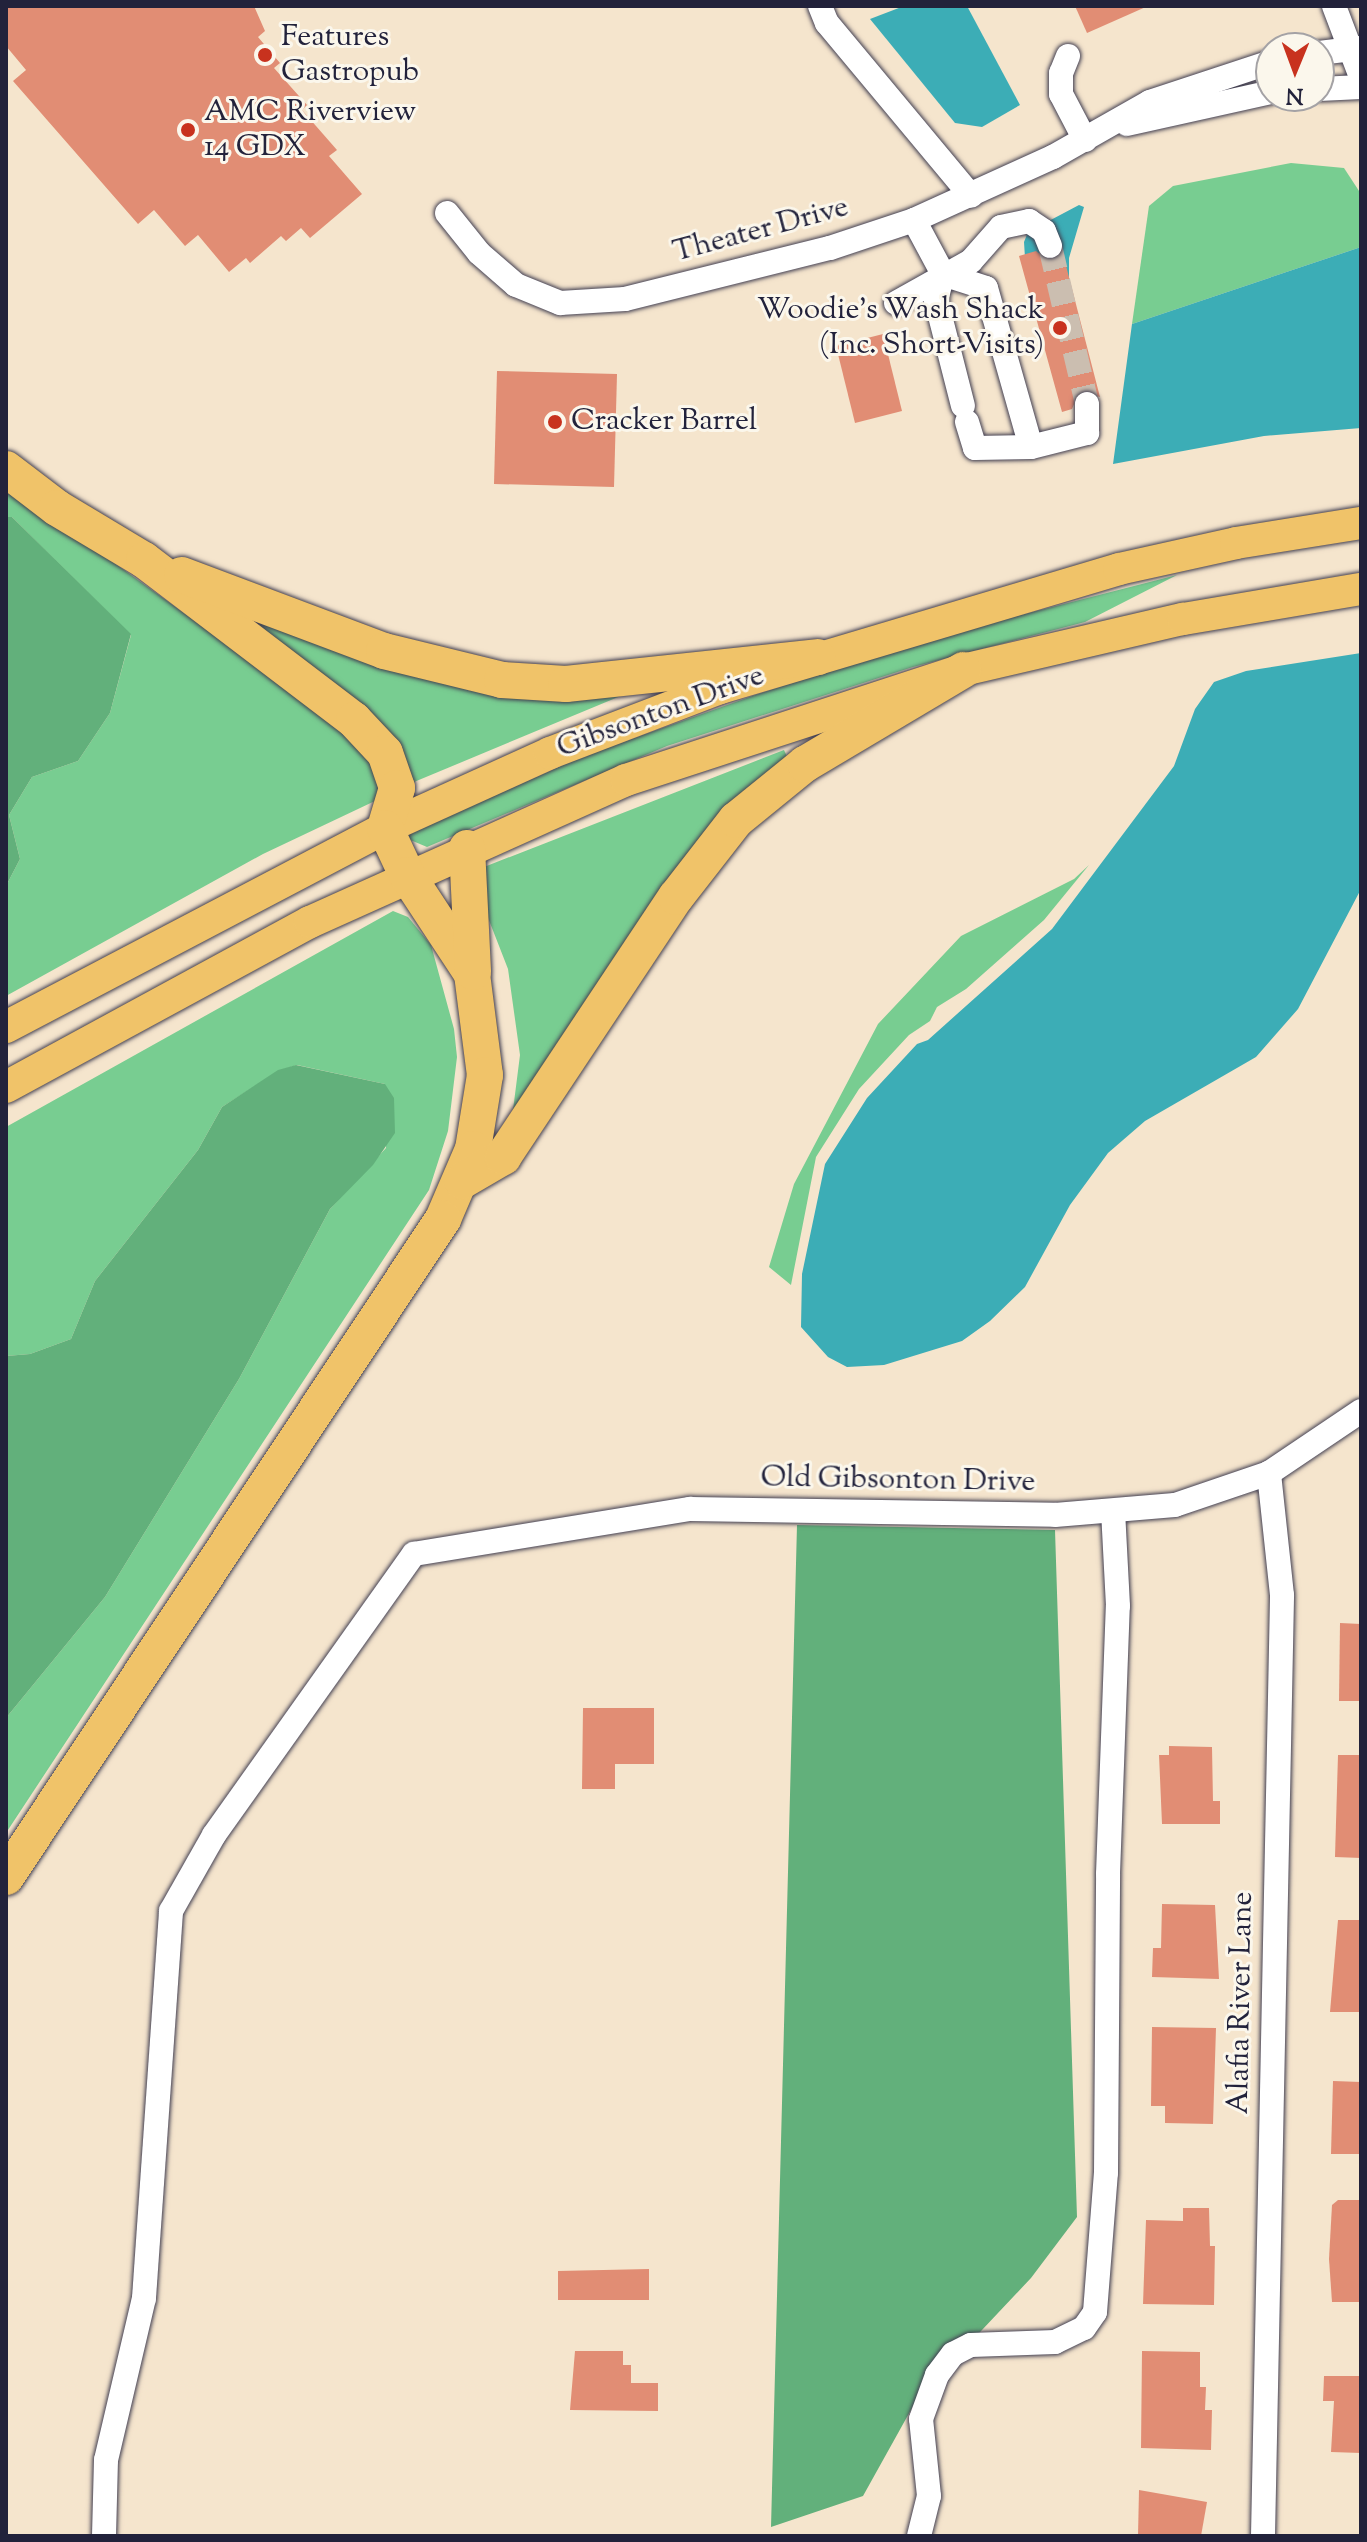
<!DOCTYPE html>
<html>
<head>
<meta charset="utf-8">
<style>
	body { margin:0 }
	#map { position:relative; width:1367px; height:2542px; overflow:hidden; background:#f5e5cd; font-family:"Sorts Mill Goudy",serif }
	div>[style] { position:absolute }
	.green>* { inset:0; background:#78cd91 }
	.forest>* { inset:0; background:#62b07b }
	.water>* { inset:0; background:#3cadb6 }
	.building>* { inset:0; background:#e18d74 }
	.minor-tunnel>* { height:24px; margin-top:-12px; transform-origin:0; background:repeating-linear-gradient(90deg,#cbbeb0 0 24px,transparent 0 36px) }
	.roads { filter:drop-shadow(0 0 2px #423f51) drop-shadow(0 0 2px #423f51) }
	.minor>* { height:24px; margin:-12px; padding:0 12px; transform-origin:12px; border-radius:12px; background:#fff }
	.major>* { height:32px; margin:-16px; padding:0 16px; transform-origin:16px; border-radius:16px; background:#f0c369 }
	.highway>* { height:36px; margin:-18px; padding:0 18px; transform-origin:18px; border-radius:18px; background:#f0c369 }
	.dots>* { width:22px; height:22px; translate:-50% -50%; box-sizing:border-box; border:4px solid #fbf7ec; border-radius:50% }
	span { translate:-50% -50%; white-space:nowrap; text-align:center; line-height:1.15; -webkit-text-stroke:6px #fbf7ec; paint-order:stroke }
	.poi-label { font-size:30px; color:#22223b }
	.left { translate:0 -50%; text-align:left }
	.right { translate:-100% -50%; text-align:right }
	.street-label { font-size:30px; color:#22223b }
	.frame { position:absolute; inset:0; border:8px solid #22223b; pointer-events:none }
	.north { position:absolute; left:1255px; top:32px; width:80px; height:80px; box-sizing:border-box; background:#fbf7ec; border:2px solid #a4a2a5; border-radius:50%; rotate:181deg; font-size:22px; font-weight:700; line-height:32px; text-align:center; color:#22223b }
	.north::after { content:''; display:block; margin:auto; width:28px; height:36px; background:#c8321e; clip-path:polygon(50% 0,100% 100%,50% 72%,0 100%) }
</style>
</head>
<body>
<div id="map">
	<div class="green">
		<div style="clip-path:polygon(1291px 163px,1344px 168px,1361px 194px,1361px 247px,1132px 324px,1149px 206px,1173px 186px)"></div>
		<div style="clip-path:polygon(6px 485px,353px 735px,382px 783px,377px 800px,263px 854px,6px 996px,6px 886px,20px 859px,9px 815px,32px 777px,78px 761px,110px 713px,131px 635px,12px 517px,6px 517px)"></div>
		<div style="clip-path:polygon(1177px 575px,1085px 622px,913px 667px,667px 746px,427px 847px,408px 839px,407px 834px,584px 756px,758px 694px,939px 636px)"></div>
		<div style="clip-path:polygon(233px 606px,623px 695px,414px 782px,402px 752px)"></div>
		<div style="clip-path:polygon(784px 750px,789px 761px,513px 1110px,520px 1055px,508px 969px,485px 910px,484px 867px)"></div>
		<div style="clip-path:polygon(1089px 865px,1044px 920px,966px 989px,937px 1007px,930px 1021px,909px 1035px,859px 1089px,816px 1157px,791px 1285px,769px 1267px,794px 1184px,878px 1024px,961px 936px,1074px 879px)"></div>
		<div style="clip-path:polygon(393px 911px,408px 917px,431px 945px,454px 1029px,457px 1057px,448px 1131px,429px 1190px,6px 1833px,6px 1718px,105px 1597px,239px 1379px,330px 1209px,386px 1148px,385px 1084px,297px 1065px,278px 1071px,222px 1107px,198px 1150px,95px 1281px,71px 1339px,30px 1354px,6px 1356px,6px 1127px)"></div>
	</div>
	<div class="forest">
		<div style="clip-path:polygon(6px 517px,12px 517px,131px 634px,110px 713px,78px 761px,32px 777px,9px 815px,20px 859px,6px 886px)"></div>
		<div style="clip-path:polygon(296px 1065px,385px 1084px,394px 1098px,395px 1133px,373px 1165px,330px 1209px,239px 1379px,105px 1597px,6px 1718px,6px 1356px,30px 1354px,71px 1339px,95px 1281px,198px 1150px,222px 1107px,278px 1070px)"></div>
		<div style="clip-path:polygon(797px 1525px,1055px 1530px,1077px 2217px,1031px 2278px,917px 2399px,863px 2496px,771px 2527px)"></div>
	</div>
	<div class="water">
		<div style="clip-path:polygon(904px 6px,967px 6px,1020px 105px,982px 127px,955px 123px,870px 19px)"></div>
		<div style="clip-path:polygon(1079px 205px,1084px 207px,1069px 258px,1069px 286px,1025px 258px,1024px 242px,1028px 232px)"></div>
		<div style="clip-path:polygon(1361px 247px,1361px 428px,1264px 436px,1113px 464px,1132px 324px)"></div>
		<div style="clip-path:polygon(1361px 653px,1361px 889px,1298px 1009px,1256px 1057px,1145px 1121px,1108px 1153px,1070px 1205px,1025px 1287px,990px 1321px,962px 1341px,884px 1365px,847px 1367px,828px 1357px,801px 1327px,802px 1274px,825px 1164px,867px 1098px,917px 1044px,928px 1040px,1052px 929px,1174px 766px,1195px 709px,1214px 682px,1246px 671px)"></div>
	</div>
	<div class="building">
		<div style="clip-path:polygon(6px 6px,254px 6px,265px 31px,258px 37px,280px 63px,274px 68px,307px 105px,302px 110px,337px 150px,329px 156px,362px 194px,310px 238px,301px 228px,286px 241px,281px 236px,250px 263px,246px 258px,229px 272px,198px 235px,185px 246px,154px 210px,138px 224px,13px 81px,26px 70px,6px 46px)"></div>
		<div style="clip-path:polygon(1075px 6px,1148px 6px,1087px 33px)"></div>
		<div style="clip-path:polygon(1036px 251px,1049px 261px,1063px 254px,1100px 397px,1080px 391px,1072px 409px,1062px 412px,1019px 256px)"></div>
		<div style="clip-path:polygon(883px 334px,902px 411px,855px 423px,836px 346px)"></div>
		<div style="clip-path:polygon(497px 371px,617px 374px,614px 487px,494px 484px)"></div>
		<div style="clip-path:polygon(1340px 1623px,1361px 1624px,1361px 1701px,1339px 1701px)"></div>
		<div style="clip-path:polygon(583px 1708px,654px 1708px,654px 1764px,615px 1764px,615px 1789px,582px 1789px)"></div>
		<div style="clip-path:polygon(1169px 1746px,1212px 1747px,1213px 1801px,1220px 1801px,1220px 1824px,1162px 1824px,1159px 1755px,1169px 1755px)"></div>
		<div style="clip-path:polygon(1338px 1755px,1361px 1755px,1361px 1858px,1335px 1857px)"></div>
		<div style="clip-path:polygon(1162px 1904px,1215px 1905px,1219px 1979px,1152px 1977px,1153px 1948px,1161px 1948px)"></div>
		<div style="clip-path:polygon(1338px 1920px,1361px 1920px,1361px 2012px,1330px 2012px)"></div>
		<div style="clip-path:polygon(1152px 2027px,1216px 2028px,1213px 2124px,1165px 2123px,1165px 2106px,1151px 2106px)"></div>
		<div style="clip-path:polygon(1333px 2081px,1361px 2082px,1361px 2154px,1331px 2154px)"></div>
		<div style="clip-path:polygon(1338px 2200px,1361px 2200px,1361px 2302px,1332px 2302px,1329px 2259px,1332px 2205px)"></div>
		<div style="clip-path:polygon(1183px 2208px,1209px 2208px,1210px 2246px,1215px 2246px,1214px 2305px,1143px 2304px,1146px 2220px,1183px 2221px)"></div>
		<div style="clip-path:polygon(649px 2269px,649px 2300px,558px 2300px,558px 2271px)"></div>
		<div style="clip-path:polygon(575px 2351px,623px 2351px,623px 2365px,631px 2365px,631px 2383px,658px 2383px,658px 2411px,570px 2410px)"></div>
		<div style="clip-path:polygon(1142px 2351px,1200px 2352px,1200px 2387px,1206px 2387px,1205px 2410px,1212px 2410px,1211px 2450px,1141px 2448px)"></div>
		<div style="clip-path:polygon(1324px 2376px,1361px 2376px,1361px 2453px,1331px 2452px,1334px 2401px,1323px 2401px)"></div>
		<div style="clip-path:polygon(1139px 2490px,1207px 2502px,1201px 2536px,1138px 2536px)"></div>
	</div>
	<div class="minor-tunnel">
		<div style="left:1050px;top:246px;width:162px;rotate:76.8deg"></div>
	</div>
	<div class="roads">
		<div class="minor">
			<div style="left:820px;top:6px;width:18px;rotate:68deg"></div>
			<div style="left:827px;top:23px;width:225px;rotate:50.2deg"></div>
			<div style="left:1334px;top:6px;width:76px;rotate:69.2deg"></div>
			<div style="left:1319px;top:53px;width:42px;rotate:-6.8deg"></div>
			<div style="left:1068px;top:56px;width:18px;rotate:112deg"></div>
			<div style="left:1061px;top:73px;width:21px;rotate:90deg"></div>
			<div style="left:1061px;top:94px;width:52px;rotate:62.4deg"></div>
			<div style="left:1319px;top:89px;width:42px;rotate:-2.7deg"></div>
			<div style="left:1127px;top:124px;width:148px;rotate:-12.5deg"></div>
			<div style="left:447px;top:213px;width:51px;rotate:51.3deg"></div>
			<div style="left:479px;top:253px;width:49px;rotate:40.9deg"></div>
			<div style="left:516px;top:285px;width:48px;rotate:22.2deg"></div>
			<div style="left:560px;top:303px;width:65px;rotate:-3.5deg"></div>
			<div style="left:625px;top:299px;width:211px;rotate:-14deg"></div>
			<div style="left:830px;top:248px;width:89px;rotate:-18.4deg"></div>
			<div style="left:914px;top:220px;width:153px;rotate:-24.4deg"></div>
			<div style="left:1053px;top:157px;width:112px;rotate:-29.6deg"></div>
			<div style="left:1150px;top:102px;width:127px;rotate:-18.3deg"></div>
			<div style="left:914px;top:220px;width:61px;rotate:61.8deg"></div>
			<div style="left:943px;top:274px;width:45px;rotate:18deg"></div>
			<div style="left:986px;top:288px;width:165px;rotate:74.2deg"></div>
			<div style="left:943px;top:274px;width:27px;rotate:105deg"></div>
			<div style="left:936px;top:300px;width:109px;rotate:75.7deg"></div>
			<div style="left:896px;top:303px;width:86px;rotate:-29.2deg"></div>
			<div style="left:971px;top:261px;width:45px;rotate:-48.6deg"></div>
			<div style="left:1001px;top:227px;width:29px;rotate:-12deg"></div>
			<div style="left:1029px;top:221px;width:18px;rotate:34deg"></div>
			<div style="left:1044px;top:231px;width:16px;rotate:68deg"></div>
			<div style="left:967px;top:422px;width:27px;rotate:73deg"></div>
			<div style="left:975px;top:448px;width:56px;rotate:-1deg"></div>
			<div style="left:1031px;top:447px;width:58px;rotate:-14deg"></div>
			<div style="left:1087px;top:433px;width:29px;rotate:-90deg"></div>
			<div style="left:104px;top:2536px;width:76px;rotate:-88.5deg"></div>
			<div style="left:106px;top:2460px;width:166px;rotate:-76.8deg"></div>
			<div style="left:144px;top:2298px;width:388px;rotate:-86deg"></div>
			<div style="left:171px;top:1911px;width:87px;rotate:-60.5deg"></div>
			<div style="left:214px;top:1835px;width:345px;rotate:-54.6deg"></div>
			<div style="left:414px;top:1554px;width:280px;rotate:-9.3deg"></div>
			<div style="left:690px;top:1509px;width:365px;rotate:0.9deg"></div>
			<div style="left:1055px;top:1515px;width:120px;rotate:-4.8deg"></div>
			<div style="left:1175px;top:1505px;width:99px;rotate:-18.8deg"></div>
			<div style="left:1269px;top:1473px;width:111px;rotate:-34deg"></div>
			<div style="left:919px;top:2536px;width:41px;rotate:-76deg"></div>
			<div style="left:929px;top:2496px;width:77px;rotate:-95.9deg"></div>
			<div style="left:921px;top:2419px;width:47px;rotate:-70deg"></div>
			<div style="left:937px;top:2375px;width:26px;rotate:-53deg"></div>
			<div style="left:953px;top:2354px;width:20px;rotate:-27deg"></div>
			<div style="left:971px;top:2345px;width:84px;rotate:-2deg"></div>
			<div style="left:1055px;top:2342px;width:32px;rotate:-26deg"></div>
			<div style="left:1084px;top:2328px;width:19px;rotate:-55deg"></div>
			<div style="left:1095px;top:2312px;width:139px;rotate:-85.5deg"></div>
			<div style="left:1106px;top:2173px;width:299px;rotate:-89.6deg"></div>
			<div style="left:1108px;top:1874px;width:268px;rotate:-87.9deg"></div>
			<div style="left:1118px;top:1606px;width:95px;rotate:-93deg"></div>
			<div style="left:1263px;top:2536px;width:941px;rotate:-88.84deg"></div>
			<div style="left:1282px;top:1595px;width:123px;rotate:-96.1deg"></div>
		</div>
		<div class="major">
			<div style="left:6px;top:1027px;width:428px;rotate:-27.7deg"></div>
			<div style="left:385px;top:828px;width:181px;rotate:-24.4deg"></div>
			<div style="left:550px;top:753px;width:182px;rotate:-20.9deg"></div>
			<div style="left:720px;top:688px;width:416px;rotate:-16.6deg"></div>
			<div style="left:1119px;top:569px;width:120px;rotate:-12.5deg"></div>
			<div style="left:1236px;top:543px;width:127px;rotate:-9.1deg"></div>
			<div style="left:6px;top:1087px;width:346px;rotate:-28.5deg"></div>
			<div style="left:310px;top:922px;width:346px;rotate:-24.2deg"></div>
			<div style="left:626px;top:780px;width:354px;rotate:-18.1deg"></div>
			<div style="left:963px;top:670px;width:226px;rotate:-13.1deg"></div>
			<div style="left:1183px;top:619px;width:181px;rotate:-9.6deg"></div>
		</div>
		<div class="highway">
			<div style="left:6px;top:469px;width:64px;rotate:37.4deg"></div>
			<div style="left:57px;top:508px;width:101px;rotate:30.9deg"></div>
			<div style="left:144px;top:560px;width:264px;rotate:37.3deg"></div>
			<div style="left:354px;top:720px;width:45px;rotate:46.8deg"></div>
			<div style="left:385px;top:753px;width:37px;rotate:71deg"></div>
			<div style="left:397px;top:788px;width:42px;rotate:106.7deg"></div>
			<div style="left:385px;top:828px;width:52px;rotate:64.9deg"></div>
			<div style="left:407px;top:875px;width:118px;rotate:56.7deg"></div>
			<div style="left:472px;top:974px;width:102px;rotate:82.7deg"></div>
			<div style="left:485px;top:1075px;width:75px;rotate:99.2deg"></div>
			<div style="left:473px;top:1149px;width:76px;rotate:113.2deg"></div>
			<div style="left:443px;top:1219px;width:790px;rotate:123.59deg"></div>
			<div style="left:182px;top:575px;width:216px;rotate:20.6deg"></div>
			<div style="left:384px;top:651px;width:122px;rotate:13.8deg"></div>
			<div style="left:502px;top:680px;width:64px;rotate:3.6deg"></div>
			<div style="left:566px;top:684px;width:253px;rotate:-6.1deg"></div>
			<div style="left:467px;top:848px;width:124px;rotate:87.2deg"></div>
			<div style="left:462px;top:1181px;width:48px;rotate:-30.3deg"></div>
			<div style="left:503px;top:1157px;width:312px;rotate:-56.4deg"></div>
			<div style="left:676px;top:897px;width:98px;rotate:-52.1deg"></div>
			<div style="left:736px;top:820px;width:89px;rotate:-39.1deg"></div>
			<div style="left:805px;top:764px;width:184px;rotate:-30.7deg"></div>
		</div>
	</div>
	<div class="dots">
		<div style="left:265px;top:55px;background:#c8321e"></div>
		<div style="left:188px;top:130px;background:#c8321e"></div>
		<div style="left:1060px;top:328px;background:#c8321e"></div>
		<div style="left:555px;top:422px;background:#c8321e"></div>
	</div>
	<div class="poi-label">
		<span class="left" style="left:281px;top:55px">Features<br>Gastropub</span>
		<span class="left" style="left:204px;top:130px">AMC Riverview<br>14 GDX</span>
		<span class="right" style="left:1044px;top:328px">Woodie's Wash Shack<br>(Inc. Short-Visits)</span>
		<span class="left" style="left:571px;top:422px">Cracker Barrel</span>
	</div>
	<div class="street-label">
		<span style="left:761px;top:231px;rotate:-15deg">Theater Drive</span>
		<span style="left:661px;top:713px;rotate:-20deg">Gibsonton Drive</span>
		<span style="left:898px;top:1481px;rotate:1deg">Old Gibsonton Drive</span>
		<span style="left:1242px;top:2003px;rotate:-89deg">Alafia River Lane</span>
	</div>
	<div class="frame"></div>
	<div class="north">N</div>
</div>
</body>
</html>
